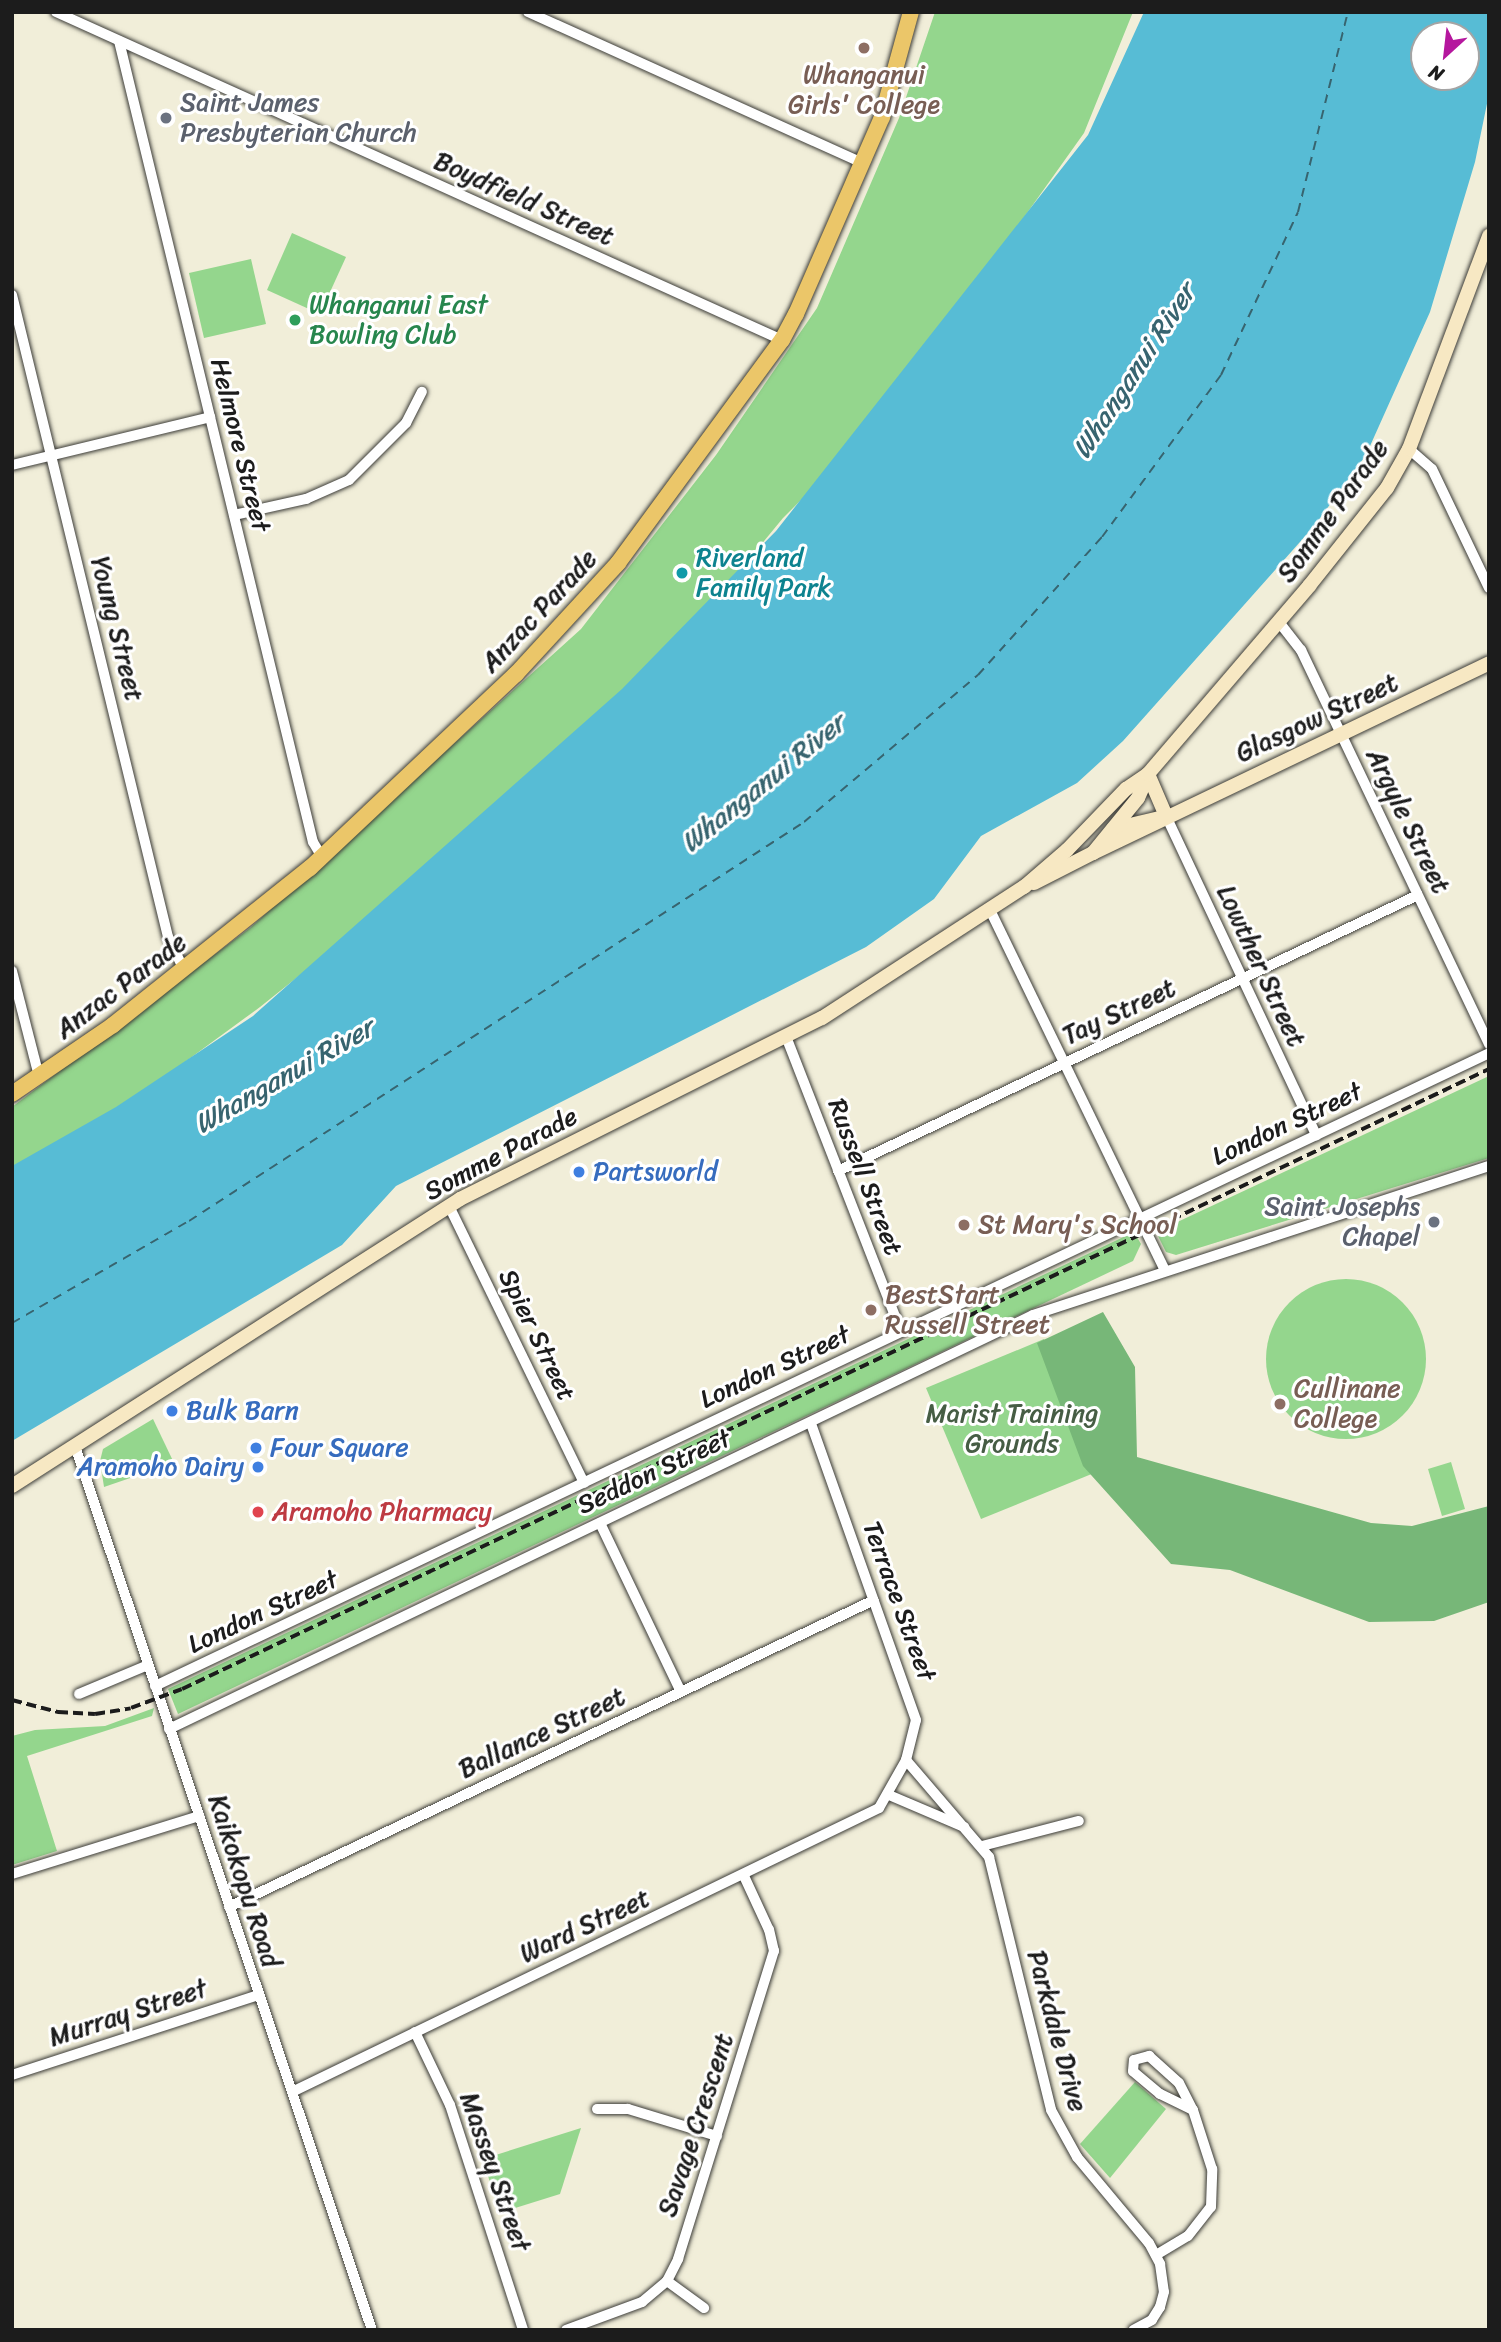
<!DOCTYPE html>
<html>
<head>
<meta charset="utf-8">
<style>
	body { margin:0 }
	#map { position:relative; width:1501px; height:2342px; overflow:hidden; background:#f1eed9; font-family:Sriracha,sans-serif }
	div>[style] { position:absolute }
	.green>* { inset:0; background:#94d68d }
	.round { border-radius:50% }
	.forest>* { inset:0; background:#77b778 }
	.water>* { inset:0; background:#57bcd5 }
	.ferry>* { height:2px; margin-top:-1px; transform-origin:0; background:repeating-linear-gradient(90deg,#37646f 0 9px,transparent 0 16px) }
	.roads { filter:drop-shadow(0 0 2px #3c3c38) drop-shadow(0 0 2px #3c3c38) }
	.minor>* { height:10px; margin:-5px; padding:0 5px; transform-origin:5px; border-radius:5px; background:#fff }
	.secondary>* { height:14px; margin:-7px; padding:0 7px; transform-origin:7px; border-radius:7px; background:#f7e8c3 }
	.primary>* { height:16px; margin:-8px; padding:0 8px; transform-origin:8px; border-radius:8px; background:#ebc669 }
	.rail>* { height:3.5px; margin-top:-1.75px; transform-origin:0; background:repeating-linear-gradient(90deg,#1c1c1c 0 10px,transparent 0 15px) }
	.dots>* { width:19px; height:19px; translate:-50% -50%; box-sizing:border-box; border:4px solid #fff; border-radius:50% }
	span { translate:-50% -50%; white-space:nowrap; text-align:center; line-height:1.15; -webkit-text-stroke:6px #fff; paint-order:stroke }
	.education-label { font-size:26px; color:#785e54 }
	.left { translate:0 -50%; text-align:left }
	.worship-label { font-size:26px; color:#5b616d }
	.right { translate:-100% -50%; text-align:right }
	.street-label { font-size:26px; color:#1c1c1c }
	.leisure-label { font-size:26px; color:#27864d }
	.culture-label { font-size:26px; color:#0d838f }
	.shop-label { font-size:26px; color:#366cbe }
	.park-label { font-size:26px; color:#465d44 }
	.health-label { font-size:26px; color:#be3a42 }
	.water-label { font-size:28px; color:#37646f; font-style:italic }
	.frame { position:absolute; inset:0; border:14px solid #1c1c1c; pointer-events:none }
	.north { position:absolute; left:1410px; top:21px; width:70px; height:70px; box-sizing:border-box; background:#fff; border:2px solid #a4a4a4; border-radius:50%; rotate:207deg; font-size:19px; font-weight:700; line-height:28px; text-align:center; color:#1c1c1c }
	.north::after { content:''; display:block; margin:auto; width:24px; height:32px; background:#b5179e; clip-path:polygon(50% 0,100% 100%,50% 72%,0 100%) }
</style>
</head>
<body>
<div id="map">
	<div class="green">
		<div style="clip-path:polygon(935px 12px,1133px 12px,1084px 133px,876px 425px,783px 518px,703px 615px,414px 884px,260px 1007px,92px 1130px,12px 1172px,12px 1107px,250px 928px,581px 629px,716px 455px,817px 308px,899px 118px)"></div>
		<div style="clip-path:polygon(292px 233px,346px 257px,320px 314px,267px 290px)"></div>
		<div style="clip-path:polygon(251px 259px,266px 324px,204px 338px,189px 273px)"></div>
		<div style="clip-path:polygon(1489px 1076px,1489px 1158px,1176px 1255px,1166px 1252px,1156px 1232px)"></div>
		<div style="clip-path:polygon(1134px 1232px,1141px 1244px,1133px 1261px,178px 1714px,168px 1689px)"></div>
		<div class="round" style="left:1266px;top:1279px;width:160px;height:160px"></div>
		<div style="clip-path:polygon(1044px 1339px,1099px 1471px,981px 1519px,926px 1388px)"></div>
		<div style="clip-path:polygon(153px 1419px,174px 1463px,104px 1487px,100px 1461px,103px 1449px)"></div>
		<div style="clip-path:polygon(1451px 1462px,1465px 1509px,1442px 1516px,1428px 1469px)"></div>
		<div style="clip-path:polygon(154px 1708px,152px 1716px,27px 1756px,57px 1851px,12px 1865px,12px 1736px,35px 1730px,105px 1726px)"></div>
		<div style="clip-path:polygon(1135px 2082px,1166px 2109px,1110px 2178px,1080px 2144px)"></div>
		<div style="clip-path:polygon(581px 2128px,560px 2194px,499px 2213px,483px 2159px)"></div>
	</div>
	<div class="forest">
		<div style="clip-path:polygon(1103px 1312px,1135px 1367px,1137px 1457px,1371px 1523px,1412px 1526px,1489px 1506px,1489px 1602px,1434px 1621px,1369px 1622px,1230px 1570px,1171px 1564px,1083px 1466px,1037px 1343px)"></div>
	</div>
	<div class="water">
		<div style="clip-path:polygon(evenodd,1144px 12px,1489px 12px,1489px 94px,1475px 162px,1430px 312px,1366px 455px,1315px 525px,1123px 741px,1077px 783px,981px 836px,934px 899px,866px 947px,396px 1186px,342px 1245px,12px 1441px,12px 1166px,116px 1107px,253px 1016px,622px 689px,776px 531px,1088px 135px,1144px 12px,1424px 35px,1466px 35px,1466px 77px,1424px 77px,1424px 35px)"></div>
	</div>
	<div class="ferry">
		<div style="left:12px;top:1323px;width:204px;rotate:-30deg"></div>
		<div style="left:189px;top:1221px;width:733px;rotate:-32.97deg"></div>
		<div style="left:804px;top:822px;width:228px;rotate:-40.2deg"></div>
		<div style="left:978px;top:675px;width:186px;rotate:-48.1deg"></div>
		<div style="left:1102px;top:537px;width:201px;rotate:-53.7deg"></div>
		<div style="left:1221px;top:375px;width:180px;rotate:-64.7deg"></div>
		<div style="left:1298px;top:212px;width:206px;rotate:-76deg"></div>
	</div>
	<div class="roads">
		<div class="minor">
			<div style="left:56px;top:12px;width:797px;rotate:24.31deg"></div>
			<div style="left:528px;top:12px;width:367px;rotate:24.3deg"></div>
			<div style="left:119px;top:41px;width:824px;rotate:76.39deg"></div>
			<div style="left:313px;top:842px;width:17px;rotate:59deg"></div>
			<div style="left:12px;top:295px;width:661px;rotate:76.34deg"></div>
			<div style="left:168px;top:937px;width:37px;rotate:64deg"></div>
			<div style="left:1409px;top:449px;width:30px;rotate:41deg"></div>
			<div style="left:1432px;top:469px;width:132px;rotate:64.4deg"></div>
			<div style="left:12px;top:465px;width:204px;rotate:-13.6deg"></div>
			<div style="left:234px;top:515px;width:74px;rotate:-12.5deg"></div>
			<div style="left:306px;top:499px;width:47px;rotate:-23.8deg"></div>
			<div style="left:349px;top:480px;width:81px;rotate:-45deg"></div>
			<div style="left:406px;top:423px;width:35px;rotate:-63deg"></div>
			<div style="left:1279px;top:622px;width:36px;rotate:52deg"></div>
			<div style="left:1301px;top:650px;width:437px;rotate:64.5deg"></div>
			<div style="left:1166px;top:816px;width:353px;rotate:64.8deg"></div>
			<div style="left:989px;top:908px;width:401px;rotate:64.1deg"></div>
			<div style="left:12px;top:971px;width:108px;rotate:75.6deg"></div>
			<div style="left:787px;top:1039px;width:314px;rotate:68.7deg"></div>
			<div style="left:838px;top:1171px;width:642px;rotate:-25.45deg"></div>
			<div style="left:449px;top:1206px;width:308px;rotate:64deg"></div>
			<div style="left:75px;top:1446px;width:933px;rotate:71.43deg"></div>
			<div style="left:600px;top:1523px;width:187px;rotate:64.4deg"></div>
			<div style="left:155px;top:1686px;width:1477px;rotate:-25.38deg"></div>
			<div style="left:79px;top:1694px;width:75px;rotate:-22.8deg"></div>
			<div style="left:169px;top:1729px;width:958px;rotate:-25.6deg"></div>
			<div style="left:1033px;top:1315px;width:480px;rotate:-18.1deg"></div>
			<div style="left:906px;top:1760px;width:128px;rotate:49.4deg"></div>
			<div style="left:989px;top:1857px;width:260px;rotate:76.2deg"></div>
			<div style="left:1051px;top:2110px;width:54px;rotate:61deg"></div>
			<div style="left:1077px;top:2157px;width:112px;rotate:50.1deg"></div>
			<div style="left:1149px;top:2243px;width:24px;rotate:62deg"></div>
			<div style="left:1160px;top:2264px;width:28px;rotate:82deg"></div>
			<div style="left:1164px;top:2292px;width:16px;rotate:105deg"></div>
			<div style="left:1160px;top:2307px;width:15px;rotate:122deg"></div>
			<div style="left:1152px;top:2320px;width:21px;rotate:152deg"></div>
			<div style="left:889px;top:1795px;width:82px;rotate:23.1deg"></div>
			<div style="left:982px;top:1846px;width:100px;rotate:-14.5deg"></div>
			<div style="left:12px;top:1874px;width:196px;rotate:-17.2deg"></div>
			<div style="left:229px;top:1907px;width:714px;rotate:-25.45deg"></div>
			<div style="left:415px;top:2032px;width:81px;rotate:64.4deg"></div>
			<div style="left:450px;top:2105px;width:237px;rotate:72deg"></div>
			<div style="left:1149px;top:2056px;width:40px;rotate:42deg"></div>
			<div style="left:1179px;top:2083px;width:30px;rotate:63deg"></div>
			<div style="left:1193px;top:2110px;width:37px;rotate:-154deg"></div>
			<div style="left:1160px;top:2094px;width:35px;rotate:-140deg"></div>
			<div style="left:1133px;top:2071px;width:11px;rotate:-85deg"></div>
			<div style="left:1134px;top:2060px;width:16px;rotate:-15deg"></div>
			<div style="left:12px;top:2075px;width:259px;rotate:-18deg"></div>
			<div style="left:294px;top:2091px;width:650px;rotate:-25.82deg"></div>
			<div style="left:879px;top:1808px;width:55px;rotate:-60.6deg"></div>
			<div style="left:906px;top:1760px;width:41px;rotate:-76deg"></div>
			<div style="left:916px;top:1720px;width:315px;rotate:-109.5deg"></div>
			<div style="left:597px;top:2109px;width:31px"></div>
			<div style="left:628px;top:2109px;width:93px;rotate:16.9deg"></div>
			<div style="left:1156px;top:2255px;width:37px;rotate:-31deg"></div>
			<div style="left:1188px;top:2236px;width:37px;rotate:-52deg"></div>
			<div style="left:1211px;top:2207px;width:38px;rotate:-88deg"></div>
			<div style="left:1212px;top:2169px;width:62px;rotate:-107.9deg"></div>
			<div style="left:667px;top:2281px;width:46px;rotate:36.1deg"></div>
			<div style="left:566px;top:2330px;width:81px;rotate:-20.2deg"></div>
			<div style="left:642px;top:2302px;width:33px;rotate:-40deg"></div>
			<div style="left:667px;top:2281px;width:25px;rotate:-63deg"></div>
			<div style="left:678px;top:2259px;width:323px;rotate:-72.7deg"></div>
			<div style="left:774px;top:1951px;width:22px;rotate:-103deg"></div>
			<div style="left:769px;top:1930px;width:60px;rotate:-114.8deg"></div>
		</div>
		<div class="secondary">
			<div style="left:1148px;top:774px;width:46px;rotate:66.8deg"></div>
			<div style="left:1113px;top:829px;width:52px;rotate:-13.2deg"></div>
			<div style="left:1093px;top:853px;width:439px;rotate:-25.6deg"></div>
			<div style="left:1034px;top:883px;width:66px;rotate:-27deg"></div>
			<div style="left:1093px;top:853px;width:71px;rotate:-50.7deg"></div>
			<div style="left:1138px;top:798px;width:24px;rotate:-66deg"></div>
			<div style="left:12px;top:1486px;width:532px;rotate:-32.64deg"></div>
			<div style="left:460px;top:1199px;width:405px;rotate:-26.6deg"></div>
			<div style="left:822px;top:1018px;width:241px;rotate:-33deg"></div>
			<div style="left:1024px;top:887px;width:57px;rotate:-40.7deg"></div>
			<div style="left:1067px;top:850px;width:85px;rotate:-46deg"></div>
			<div style="left:1126px;top:789px;width:27px;rotate:-34deg"></div>
			<div style="left:1148px;top:774px;width:248px;rotate:-49.4deg"></div>
			<div style="left:1309px;top:586px;width:125px;rotate:-51.5deg"></div>
			<div style="left:1387px;top:488px;width:45px;rotate:-60.6deg"></div>
			<div style="left:1409px;top:449px;width:228px;rotate:-69.4deg"></div>
		</div>
		<div class="primary">
			<div style="left:12px;top:1094px;width:122px;rotate:-34.3deg"></div>
			<div style="left:113px;top:1025px;width:252px;rotate:-38.6deg"></div>
			<div style="left:310px;top:868px;width:283px;rotate:-43.3deg"></div>
			<div style="left:516px;top:674px;width:151px;rotate:-47.4deg"></div>
			<div style="left:618px;top:563px;width:277px;rotate:-53.7deg"></div>
			<div style="left:782px;top:340px;width:30px;rotate:-62deg"></div>
			<div style="left:796px;top:314px;width:215px;rotate:-66.4deg"></div>
			<div style="left:882px;top:117px;width:109px;rotate:-74.6deg"></div>
		</div>
	</div>
	<div class="rail">
		<div style="left:12px;top:1700px;width:48px;rotate:14.6deg"></div>
		<div style="left:58px;top:1712px;width:37px;rotate:3deg"></div>
		<div style="left:95px;top:1714px;width:36px;rotate:-9deg"></div>
		<div style="left:131px;top:1708px;width:54px;rotate:-20.4deg"></div>
		<div style="left:182px;top:1689px;width:1447px;rotate:-25.38deg"></div>
	</div>
	<div class="dots">
		<div style="left:864px;top:48px;background:#8d6e63"></div>
		<div style="left:166px;top:118px;background:#6b7280"></div>
		<div style="left:295px;top:320px;background:#2e9e5b"></div>
		<div style="left:682px;top:573px;background:#0f9aa8"></div>
		<div style="left:579px;top:1172px;background:#3f7fe0"></div>
		<div style="left:1434px;top:1222px;background:#6b7280"></div>
		<div style="left:964px;top:1225px;background:#8d6e63"></div>
		<div style="left:871px;top:1310px;background:#8d6e63"></div>
		<div style="left:1280px;top:1404px;background:#8d6e63"></div>
		<div style="left:172px;top:1411px;background:#3f7fe0"></div>
		<div style="left:256px;top:1448px;background:#3f7fe0"></div>
		<div style="left:258px;top:1467px;background:#3f7fe0"></div>
		<div style="left:258px;top:1512px;background:#e0444e"></div>
	</div>
	<div class="education-label">
		<span style="left:864px;top:90px">Whanganui<br>Girls' College</span>
		<span class="left" style="left:978px;top:1225px">St Mary's School</span>
		<span class="left" style="left:885px;top:1310px">BestStart<br>Russell Street</span>
		<span class="left" style="left:1294px;top:1404px">Cullinane<br>College</span>
	</div>
	<div class="worship-label">
		<span class="left" style="left:180px;top:118px">Saint James<br>Presbyterian Church</span>
		<span class="right" style="left:1420px;top:1222px">Saint Josephs<br>Chapel</span>
	</div>
	<div class="street-label">
		<span style="left:524px;top:199px;rotate:24deg">Boydfield Street</span>
		<span style="left:240px;top:445px;rotate:76deg">Helmore Street</span>
		<span style="left:1333px;top:511px;rotate:-54deg">Somme Parade</span>
		<span style="left:539px;top:611px;rotate:-47deg">Anzac Parade</span>
		<span style="left:117px;top:629px;rotate:76deg">Young Street</span>
		<span style="left:1317px;top:718px;rotate:-25deg">Glasgow Street</span>
		<span style="left:1408px;top:821px;rotate:64deg">Argyle Street</span>
		<span style="left:1261px;top:966px;rotate:65deg">Lowther Street</span>
		<span style="left:121px;top:986px;rotate:-37deg">Anzac Parade</span>
		<span style="left:1119px;top:1012px;rotate:-25deg">Tay Street</span>
		<span style="left:1287px;top:1124px;rotate:-25deg">London Street</span>
		<span style="left:501px;top:1154px;rotate:-28deg">Somme Parade</span>
		<span style="left:865px;top:1177px;rotate:69deg">Russell Street</span>
		<span style="left:537px;top:1335px;rotate:64deg">Spier Street</span>
		<span style="left:775px;top:1367px;rotate:-25deg">London Street</span>
		<span style="left:654px;top:1472px;rotate:-25deg">Seddon Street</span>
		<span style="left:899px;top:1601px;rotate:70deg">Terrace Street</span>
		<span style="left:263px;top:1612px;rotate:-25deg">London Street</span>
		<span style="left:542px;top:1733px;rotate:-25deg">Ballance Street</span>
		<span style="left:244px;top:1881px;rotate:72deg">Kaikokopu Road</span>
		<span style="left:585px;top:1926px;rotate:-25deg">Ward Street</span>
		<span style="left:128px;top:2013px;rotate:-18deg">Murray Street</span>
		<span style="left:1057px;top:2031px;rotate:75deg">Parkdale Drive</span>
		<span style="left:696px;top:2125px;rotate:-72deg">Savage Crescent</span>
		<span style="left:495px;top:2172px;rotate:71deg">Massey Street</span>
	</div>
	<div class="leisure-label">
		<span class="left" style="left:309px;top:320px">Whanganui East<br>Bowling Club</span>
	</div>
	<div class="culture-label">
		<span class="left" style="left:696px;top:573px">Riverland<br>Family Park</span>
	</div>
	<div class="shop-label">
		<span class="left" style="left:593px;top:1172px">Partsworld</span>
		<span class="left" style="left:186px;top:1411px">Bulk Barn</span>
		<span class="left" style="left:270px;top:1448px">Four Square</span>
		<span class="right" style="left:244px;top:1467px">Aramoho Dairy</span>
	</div>
	<div class="park-label">
		<span style="left:1012px;top:1429px">Marist Training<br>Grounds</span>
	</div>
	<div class="health-label">
		<span class="left" style="left:272px;top:1512px">Aramoho Pharmacy</span>
	</div>
	<div class="water-label">
		<span style="left:1134px;top:371px;rotate:-57deg">Whanganui River</span>
		<span style="left:763px;top:783px;rotate:-39deg">Whanganui River</span>
		<span style="left:284px;top:1076px;rotate:-30deg">Whanganui River</span>
	</div>
	<div class="frame"></div>
	<div class="north">N</div>
</div>
</body>
</html>
